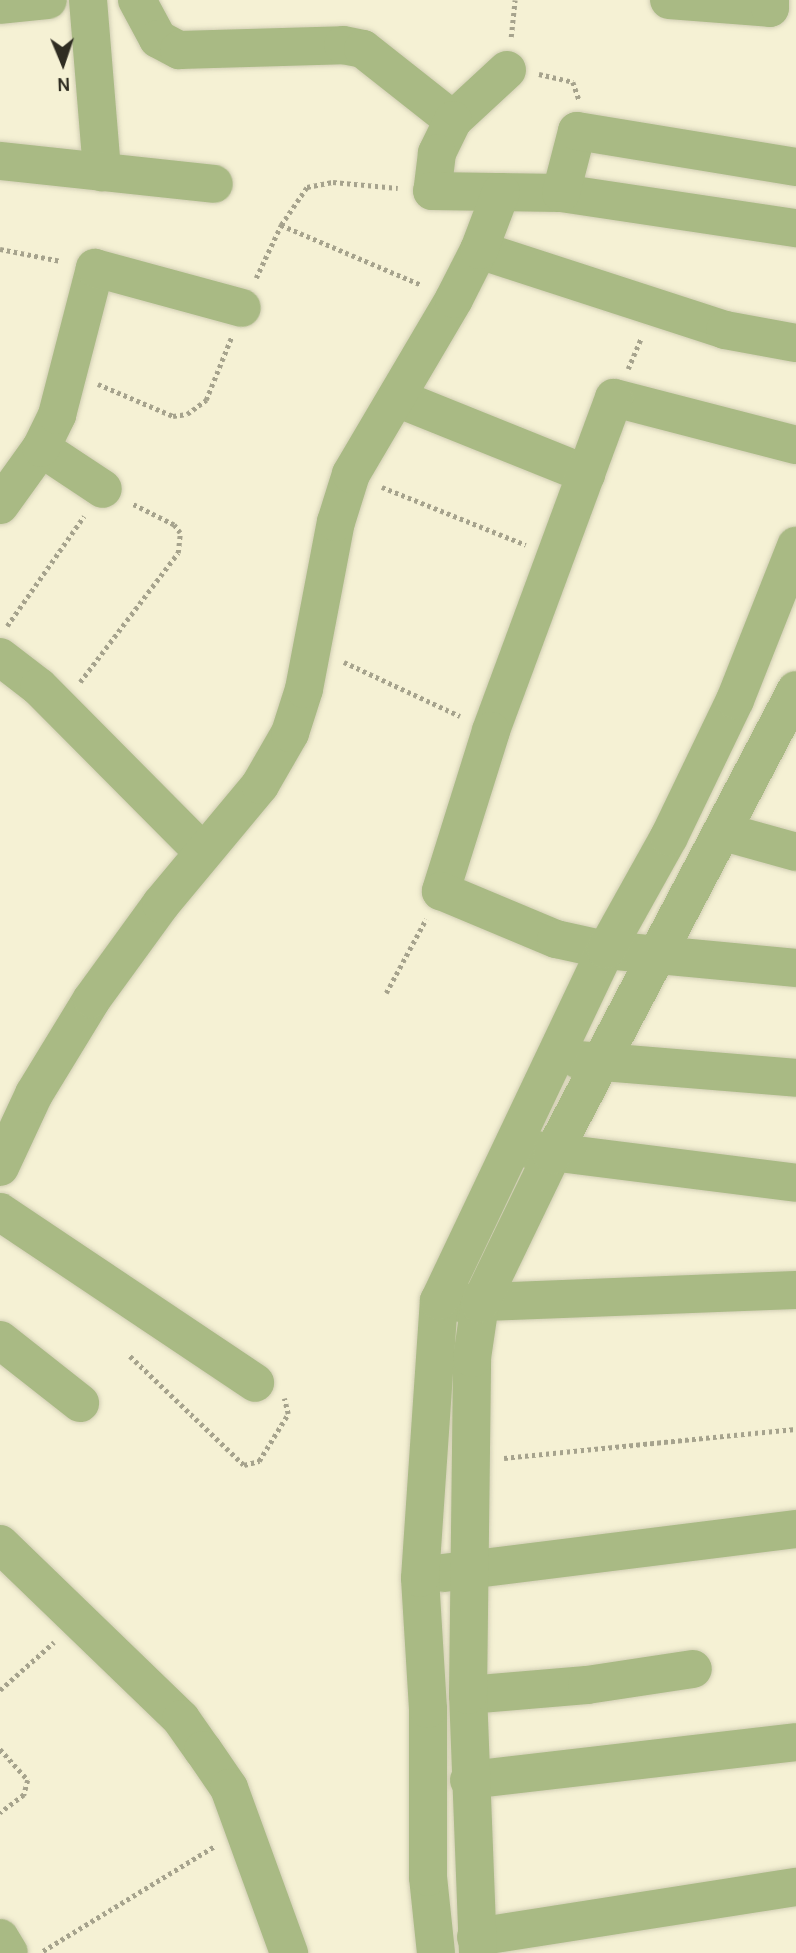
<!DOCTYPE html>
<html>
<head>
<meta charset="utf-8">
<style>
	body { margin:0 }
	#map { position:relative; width:796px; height:1953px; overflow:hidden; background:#f5f1d4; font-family:Karla,sans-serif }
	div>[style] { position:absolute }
	.path>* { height:4.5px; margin-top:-2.25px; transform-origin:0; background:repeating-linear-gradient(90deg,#a6a38d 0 3.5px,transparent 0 7px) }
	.roads { filter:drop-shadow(0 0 2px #d1ceb4) drop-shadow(0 0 2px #d1ceb4) }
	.minor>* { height:38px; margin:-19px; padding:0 19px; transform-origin:19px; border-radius:19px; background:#a9ba84 }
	span { translate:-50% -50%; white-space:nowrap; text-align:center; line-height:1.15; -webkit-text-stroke:6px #f5f1d4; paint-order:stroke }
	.north { position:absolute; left:28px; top:28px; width:70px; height:70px; -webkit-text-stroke:5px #f5f1d4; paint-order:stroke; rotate:178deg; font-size:19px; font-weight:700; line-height:28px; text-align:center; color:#2f2d22 }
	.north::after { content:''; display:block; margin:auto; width:24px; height:32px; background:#2f2d22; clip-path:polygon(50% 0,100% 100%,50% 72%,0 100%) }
</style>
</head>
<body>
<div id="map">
	<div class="path">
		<div style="left:511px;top:37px;width:37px;rotate:-84deg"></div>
		<div style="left:539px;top:74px;width:35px;rotate:13deg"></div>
		<div style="left:573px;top:82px;width:18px;rotate:71deg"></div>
		<div style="left:281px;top:225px;width:153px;rotate:23.1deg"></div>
		<div style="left:0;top:249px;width:62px;rotate:11.1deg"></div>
		<div style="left:256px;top:278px;width:59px;rotate:-64.7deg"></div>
		<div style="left:281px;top:225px;width:46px;rotate:-55.6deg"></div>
		<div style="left:307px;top:187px;width:26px;rotate:-11deg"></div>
		<div style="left:333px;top:182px;width:65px;rotate:5.3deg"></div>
		<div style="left:628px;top:369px;width:34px;rotate:-67deg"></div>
		<div style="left:98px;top:384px;width:82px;rotate:23.1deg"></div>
		<div style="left:173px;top:416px;width:14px;rotate:-8deg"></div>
		<div style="left:187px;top:414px;width:24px;rotate:-36deg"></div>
		<div style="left:206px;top:400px;width:67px;rotate:-68deg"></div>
		<div style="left:382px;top:487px;width:155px;rotate:21.9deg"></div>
		<div style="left:7px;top:626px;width:134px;rotate:-55deg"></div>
		<div style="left:344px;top:662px;width:128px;rotate:25deg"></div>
		<div style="left:80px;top:682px;width:162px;rotate:-52.8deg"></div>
		<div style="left:178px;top:553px;width:20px;rotate:-84deg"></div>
		<div style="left:180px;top:533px;width:10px;rotate:-127deg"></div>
		<div style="left:174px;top:525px;width:47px;rotate:-153.4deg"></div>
		<div style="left:386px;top:993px;width:84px;rotate:-61.6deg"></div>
		<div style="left:130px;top:1356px;width:158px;rotate:43.7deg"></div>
		<div style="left:244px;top:1465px;width:16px;rotate:-15deg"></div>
		<div style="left:259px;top:1461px;width:55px;rotate:-58.3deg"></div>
		<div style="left:288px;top:1414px;width:16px;rotate:-104deg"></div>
		<div style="left:504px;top:1458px;width:293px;rotate:-5.7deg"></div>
		<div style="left:0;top:1690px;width:72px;rotate:-41.6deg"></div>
		<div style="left:0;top:1749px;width:42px;rotate:47.9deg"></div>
		<div style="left:28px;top:1780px;width:16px;rotate:105deg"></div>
		<div style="left:24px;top:1795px;width:30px;rotate:143deg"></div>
		<div style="left:43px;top:1951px;width:202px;rotate:-31.4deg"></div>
	</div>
	<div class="roads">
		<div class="minor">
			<div style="left:88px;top:0;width:173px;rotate:85.3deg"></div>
			<div style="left:137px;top:0;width:44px;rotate:61.7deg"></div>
			<div style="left:158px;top:39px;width:24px;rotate:28deg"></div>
			<div style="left:179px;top:50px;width:164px;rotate:-1.7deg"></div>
			<div style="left:343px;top:45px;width:20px;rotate:11deg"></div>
			<div style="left:363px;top:49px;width:115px;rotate:38.3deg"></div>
			<div style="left:669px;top:0;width:101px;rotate:4.5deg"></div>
			<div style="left:770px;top:8px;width:8px;rotate:-90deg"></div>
			<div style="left:0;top:5px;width:48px;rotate:-5.9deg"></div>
			<div style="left:507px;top:70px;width:74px;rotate:137.2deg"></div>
			<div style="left:453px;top:120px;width:37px;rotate:116deg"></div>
			<div style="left:437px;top:153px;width:38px;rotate:97deg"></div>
			<div style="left:432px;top:191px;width:129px;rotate:0.9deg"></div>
			<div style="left:561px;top:193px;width:238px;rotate:8.5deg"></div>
			<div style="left:0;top:161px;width:215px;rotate:6.1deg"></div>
			<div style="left:561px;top:193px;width:64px;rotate:-75.5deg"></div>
			<div style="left:577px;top:131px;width:222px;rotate:9.3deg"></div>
			<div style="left:479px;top:250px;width:259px;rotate:18deg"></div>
			<div style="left:725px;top:330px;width:72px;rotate:10.4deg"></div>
			<div style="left:397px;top:398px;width:204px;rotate:21.9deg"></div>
			<div style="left:796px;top:445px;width:188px;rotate:-165.5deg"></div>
			<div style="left:614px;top:398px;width:355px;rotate:110.3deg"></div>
			<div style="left:491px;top:731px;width:168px;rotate:107.4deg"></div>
			<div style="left:441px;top:891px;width:125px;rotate:22.7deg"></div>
			<div style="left:556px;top:939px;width:51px;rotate:12.4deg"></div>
			<div style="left:606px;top:950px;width:191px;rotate:5.4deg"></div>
			<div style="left:41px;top:448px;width:74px;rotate:33.5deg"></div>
			<div style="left:0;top:505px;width:70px;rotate:-54.3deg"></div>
			<div style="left:41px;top:448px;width:37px;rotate:-64deg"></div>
			<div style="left:57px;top:415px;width:152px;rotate:-75.5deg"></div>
			<div style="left:95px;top:268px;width:152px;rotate:15.2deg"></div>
			<div style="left:0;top:657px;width:49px;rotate:37.6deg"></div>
			<div style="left:39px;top:687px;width:233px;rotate:45.2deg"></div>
			<div style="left:724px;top:832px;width:75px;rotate:15.5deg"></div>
			<div style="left:579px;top:1060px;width:218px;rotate:4.7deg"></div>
			<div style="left:528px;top:1149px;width:270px;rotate:7.2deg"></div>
			<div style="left:0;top:1167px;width:81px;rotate:-65deg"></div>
			<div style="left:34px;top:1094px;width:111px;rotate:-58.6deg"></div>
			<div style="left:92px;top:999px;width:117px;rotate:-54deg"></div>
			<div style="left:161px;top:904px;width:155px;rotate:-50.2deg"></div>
			<div style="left:260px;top:785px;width:60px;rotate:-60deg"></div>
			<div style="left:290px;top:733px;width:46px;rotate:-72.3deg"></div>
			<div style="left:304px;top:689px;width:170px;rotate:-79.2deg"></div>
			<div style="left:336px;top:522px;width:50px;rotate:-72.6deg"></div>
			<div style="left:351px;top:474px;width:203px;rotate:-59.5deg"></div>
			<div style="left:454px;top:299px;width:55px;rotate:-63deg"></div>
			<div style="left:479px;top:250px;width:62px;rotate:-69.2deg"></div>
			<div style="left:0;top:1212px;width:307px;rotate:33.8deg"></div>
			<div style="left:459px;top:1303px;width:337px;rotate:-2.2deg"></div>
			<div style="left:0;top:1340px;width:102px;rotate:38.2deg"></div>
			<div style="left:0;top:1544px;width:252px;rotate:44deg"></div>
			<div style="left:181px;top:1719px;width:38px;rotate:55deg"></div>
			<div style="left:203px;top:1750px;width:46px;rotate:55.6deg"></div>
			<div style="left:229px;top:1788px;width:176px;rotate:70deg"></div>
			<div style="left:443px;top:1573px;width:356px;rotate:-7.1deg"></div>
			<div style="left:468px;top:1695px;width:119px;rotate:-4.8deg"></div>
			<div style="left:587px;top:1685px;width:107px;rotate:-8.6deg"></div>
			<div style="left:469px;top:1780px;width:329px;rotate:-6.6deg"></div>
			<div style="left:476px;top:1937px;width:324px;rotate:-8.9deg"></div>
			<div style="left:0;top:1938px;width:17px;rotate:59deg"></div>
			<div style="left:436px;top:1953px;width:76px;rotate:-96deg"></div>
			<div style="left:428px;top:1877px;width:168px;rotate:-90deg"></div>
			<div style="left:428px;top:1709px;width:131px;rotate:-93.5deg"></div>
			<div style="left:420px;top:1578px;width:278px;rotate:-86.1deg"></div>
			<div style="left:439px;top:1301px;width:389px;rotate:-64.6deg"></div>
			<div style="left:606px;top:950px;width:129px;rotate:-60.9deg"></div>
			<div style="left:669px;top:837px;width:152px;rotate:-64.3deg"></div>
			<div style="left:735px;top:700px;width:166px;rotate:-68.4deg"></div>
			<div style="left:478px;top:1953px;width:258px;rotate:-92.2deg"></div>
			<div style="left:468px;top:1695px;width:337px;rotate:-89.3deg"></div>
			<div style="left:472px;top:1358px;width:55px;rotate:-81.6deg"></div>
			<div style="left:480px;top:1304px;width:165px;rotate:-64.2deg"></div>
			<div style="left:552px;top:1155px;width:525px;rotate:-62.31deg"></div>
		</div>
	</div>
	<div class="north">N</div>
</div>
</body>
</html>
